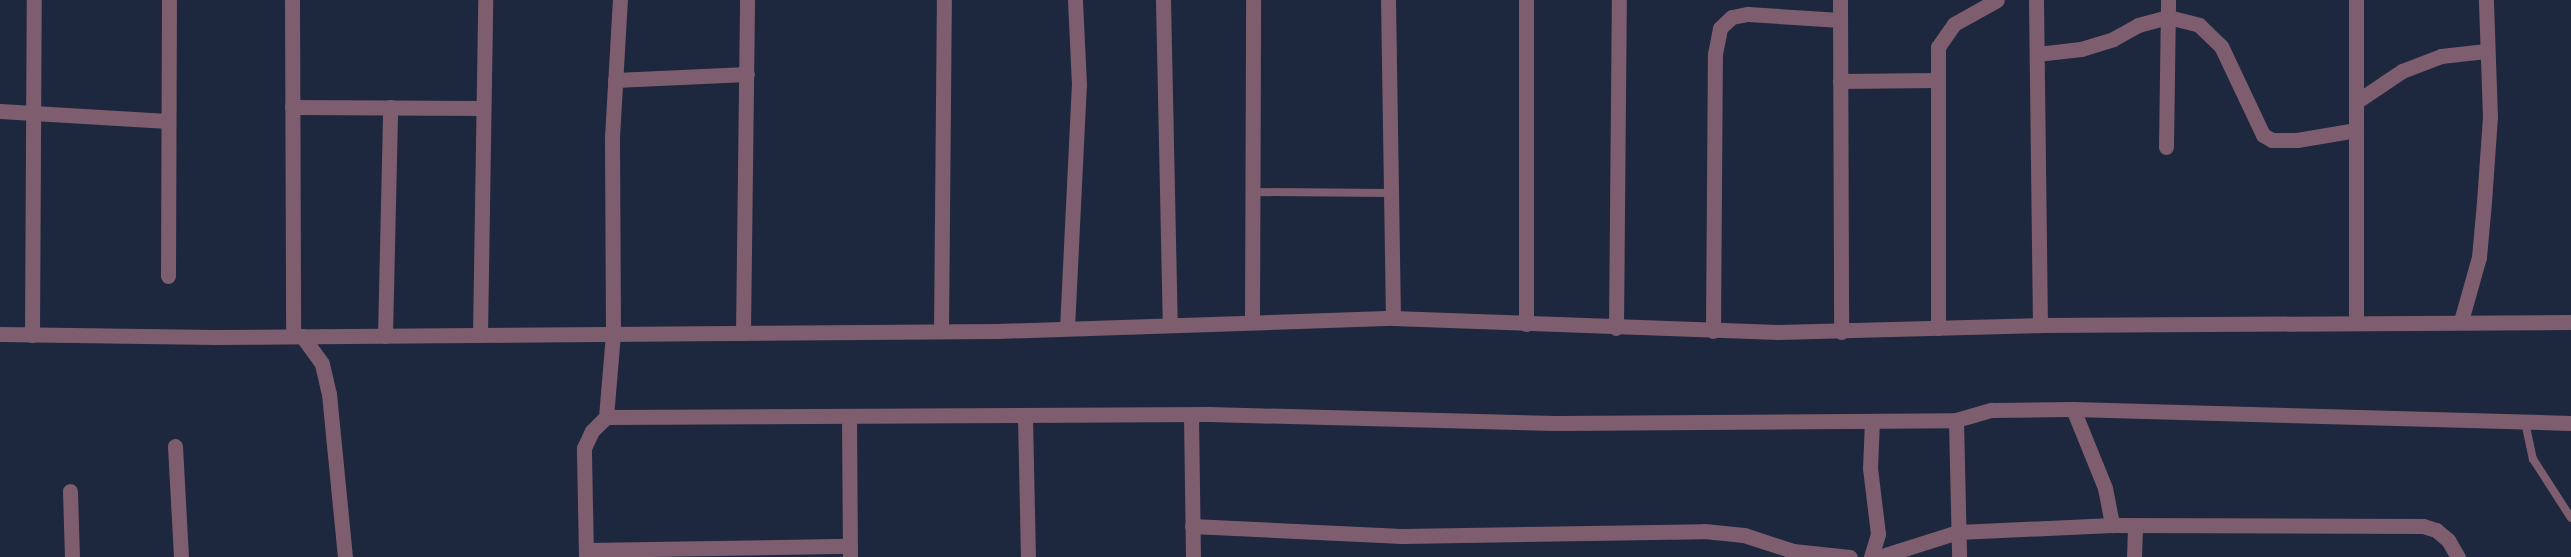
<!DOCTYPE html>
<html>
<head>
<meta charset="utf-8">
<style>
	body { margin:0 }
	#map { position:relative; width:2571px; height:557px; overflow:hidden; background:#1d273e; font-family:Montserrat,sans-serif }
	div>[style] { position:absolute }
	.lane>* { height:8px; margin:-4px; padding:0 4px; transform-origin:4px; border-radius:4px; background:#7e5d6f }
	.street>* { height:15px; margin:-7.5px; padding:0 7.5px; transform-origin:7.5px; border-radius:7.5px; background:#7e5d6f }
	span { translate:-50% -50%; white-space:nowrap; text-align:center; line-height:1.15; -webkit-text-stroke:6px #141d33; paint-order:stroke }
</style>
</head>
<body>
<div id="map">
	<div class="lane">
		<div style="left:1254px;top:192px;width:135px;rotate:0.4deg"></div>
		<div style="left:2525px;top:422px;width:38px;rotate:78deg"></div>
		<div style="left:2533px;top:459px;width:70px;rotate:57.2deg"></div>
	</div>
	<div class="street">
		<div style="left:292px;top:0;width:336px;rotate:89.8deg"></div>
		<div style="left:1163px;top:0;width:325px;rotate:88.8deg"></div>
		<div style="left:1388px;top:0;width:318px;rotate:89.1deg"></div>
		<div style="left:1840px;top:0;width:332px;rotate:89.8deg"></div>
		<div style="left:2036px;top:0;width:325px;rotate:89.3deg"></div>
		<div style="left:2037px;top:54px;width:44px;rotate:-6.5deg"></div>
		<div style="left:2081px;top:49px;width:34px;rotate:-17deg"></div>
		<div style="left:2113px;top:39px;width:29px;rotate:-29deg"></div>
		<div style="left:2138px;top:25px;width:31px;rotate:-15deg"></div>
		<div style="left:2168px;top:17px;width:32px;rotate:14deg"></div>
		<div style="left:2199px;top:25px;width:30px;rotate:44deg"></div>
		<div style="left:2221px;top:46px;width:98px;rotate:64.7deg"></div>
		<div style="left:2263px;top:135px;width:10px;rotate:29deg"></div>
		<div style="left:2272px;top:140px;width:25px"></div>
		<div style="left:2297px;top:140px;width:60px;rotate:-9.6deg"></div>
		<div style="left:615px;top:80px;width:132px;rotate:-2.6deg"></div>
		<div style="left:1840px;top:81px;width:97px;rotate:-0.6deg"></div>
		<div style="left:2356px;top:102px;width:55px;rotate:-34deg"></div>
		<div style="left:2402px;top:71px;width:42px;rotate:-21deg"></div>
		<div style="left:2441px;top:56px;width:45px;rotate:-6.3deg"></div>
		<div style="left:292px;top:107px;width:189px;rotate:0.3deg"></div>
		<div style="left:0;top:111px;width:168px;rotate:3.4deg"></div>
		<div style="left:2166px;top:147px;width:147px;rotate:-89.2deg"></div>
		<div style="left:168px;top:276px;width:276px;rotate:-89.8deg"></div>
		<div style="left:2461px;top:321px;width:66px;rotate:-74.3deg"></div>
		<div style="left:2479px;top:257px;width:55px;rotate:-84.8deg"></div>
		<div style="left:2484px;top:202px;width:85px;rotate:-86deg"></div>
		<div style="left:2490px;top:117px;width:117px;rotate:-92deg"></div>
		<div style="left:1252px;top:322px;width:322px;rotate:-89.8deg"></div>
		<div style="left:2356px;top:322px;width:322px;rotate:-90deg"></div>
		<div style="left:1526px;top:324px;width:324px;rotate:-90deg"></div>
		<div style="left:1067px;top:328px;width:243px;rotate:-87.2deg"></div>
		<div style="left:1079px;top:85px;width:85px;rotate:-92.7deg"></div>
		<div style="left:1616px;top:328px;width:328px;rotate:-89.5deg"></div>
		<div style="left:1938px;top:328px;width:281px;rotate:-90deg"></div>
		<div style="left:1938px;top:47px;width:28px;rotate:-55deg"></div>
		<div style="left:1954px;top:24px;width:49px;rotate:-29.2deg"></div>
		<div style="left:941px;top:331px;width:331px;rotate:-89.5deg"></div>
		<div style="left:1713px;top:331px;width:277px;rotate:-89.6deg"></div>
		<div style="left:1715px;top:54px;width:26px;rotate:-79deg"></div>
		<div style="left:1720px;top:28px;width:16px;rotate:-43deg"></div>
		<div style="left:1732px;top:17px;width:16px;rotate:-11deg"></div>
		<div style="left:1748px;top:14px;width:92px;rotate:3.7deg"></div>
		<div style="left:743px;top:333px;width:333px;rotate:-89.3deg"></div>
		<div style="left:0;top:334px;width:215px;rotate:0.8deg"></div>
		<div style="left:215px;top:337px;width:782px;rotate:-0.44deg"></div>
		<div style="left:997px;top:331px;width:396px;rotate:-1.9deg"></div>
		<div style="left:1393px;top:318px;width:385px;rotate:2.1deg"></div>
		<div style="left:1778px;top:332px;width:262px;rotate:-1.5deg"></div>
		<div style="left:2040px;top:325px;width:531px;rotate:-0.32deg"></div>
		<div style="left:32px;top:335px;width:335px;rotate:-89.7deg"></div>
		<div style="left:480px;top:335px;width:335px;rotate:-89.1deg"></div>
		<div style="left:302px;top:336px;width:34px;rotate:54deg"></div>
		<div style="left:322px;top:364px;width:31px;rotate:77deg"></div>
		<div style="left:329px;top:394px;width:164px;rotate:84.4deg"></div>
		<div style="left:385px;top:336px;width:229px;rotate:-88.7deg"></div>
		<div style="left:2073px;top:409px;width:85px;rotate:67.9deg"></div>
		<div style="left:2105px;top:488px;width:38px;rotate:79deg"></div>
		<div style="left:1191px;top:415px;width:142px;rotate:89.2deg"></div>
		<div style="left:849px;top:416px;width:141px;rotate:89.6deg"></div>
		<div style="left:1025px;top:416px;width:141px;rotate:88.8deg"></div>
		<div style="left:606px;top:417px;width:603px;rotate:-0.29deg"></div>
		<div style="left:1209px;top:414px;width:347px;rotate:1.5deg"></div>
		<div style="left:1556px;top:423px;width:400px;rotate:-0.4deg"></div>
		<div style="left:1956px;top:420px;width:37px;rotate:-16deg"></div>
		<div style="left:1992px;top:410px;width:81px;rotate:-0.7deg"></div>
		<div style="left:2073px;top:409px;width:498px;rotate:1.6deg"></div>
		<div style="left:1956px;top:420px;width:137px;rotate:88.7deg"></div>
		<div style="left:175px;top:446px;width:111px;rotate:86.9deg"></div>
		<div style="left:70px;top:491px;width:66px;rotate:88.3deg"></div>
		<div style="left:1192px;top:526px;width:210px;rotate:2.7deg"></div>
		<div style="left:1402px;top:536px;width:302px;rotate:-0.9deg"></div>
		<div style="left:1704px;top:531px;width:40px;rotate:5.7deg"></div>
		<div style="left:1744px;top:535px;width:52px;rotate:18.1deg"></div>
		<div style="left:1793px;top:551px;width:57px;rotate:6deg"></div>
		<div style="left:586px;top:550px;width:264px;rotate:-0.9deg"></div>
		<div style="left:586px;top:557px;width:109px;rotate:-91.1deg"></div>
		<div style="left:584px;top:448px;width:19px;rotate:-65deg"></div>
		<div style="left:592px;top:431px;width:20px;rotate:-45deg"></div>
		<div style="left:606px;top:417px;width:84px;rotate:-85.2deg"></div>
		<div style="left:613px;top:333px;width:196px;rotate:-90.3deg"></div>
		<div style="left:612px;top:137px;width:137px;rotate:-86.7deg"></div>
		<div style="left:1871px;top:557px;width:24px;rotate:-73deg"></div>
		<div style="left:1878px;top:534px;width:66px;rotate:-96.9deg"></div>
		<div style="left:1870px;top:468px;width:47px;rotate:-87.6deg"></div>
		<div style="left:1879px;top:557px;width:83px;rotate:-17.6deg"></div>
		<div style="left:1958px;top:532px;width:154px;rotate:-2.6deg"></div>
		<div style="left:2112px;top:525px;width:311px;rotate:0.2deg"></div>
		<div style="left:2423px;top:526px;width:14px;rotate:17deg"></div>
		<div style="left:2436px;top:530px;width:16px;rotate:40deg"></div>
		<div style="left:2448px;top:540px;width:20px;rotate:60deg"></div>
		<div style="left:2134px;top:557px;width:31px;rotate:-88deg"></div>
	</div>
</div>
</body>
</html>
